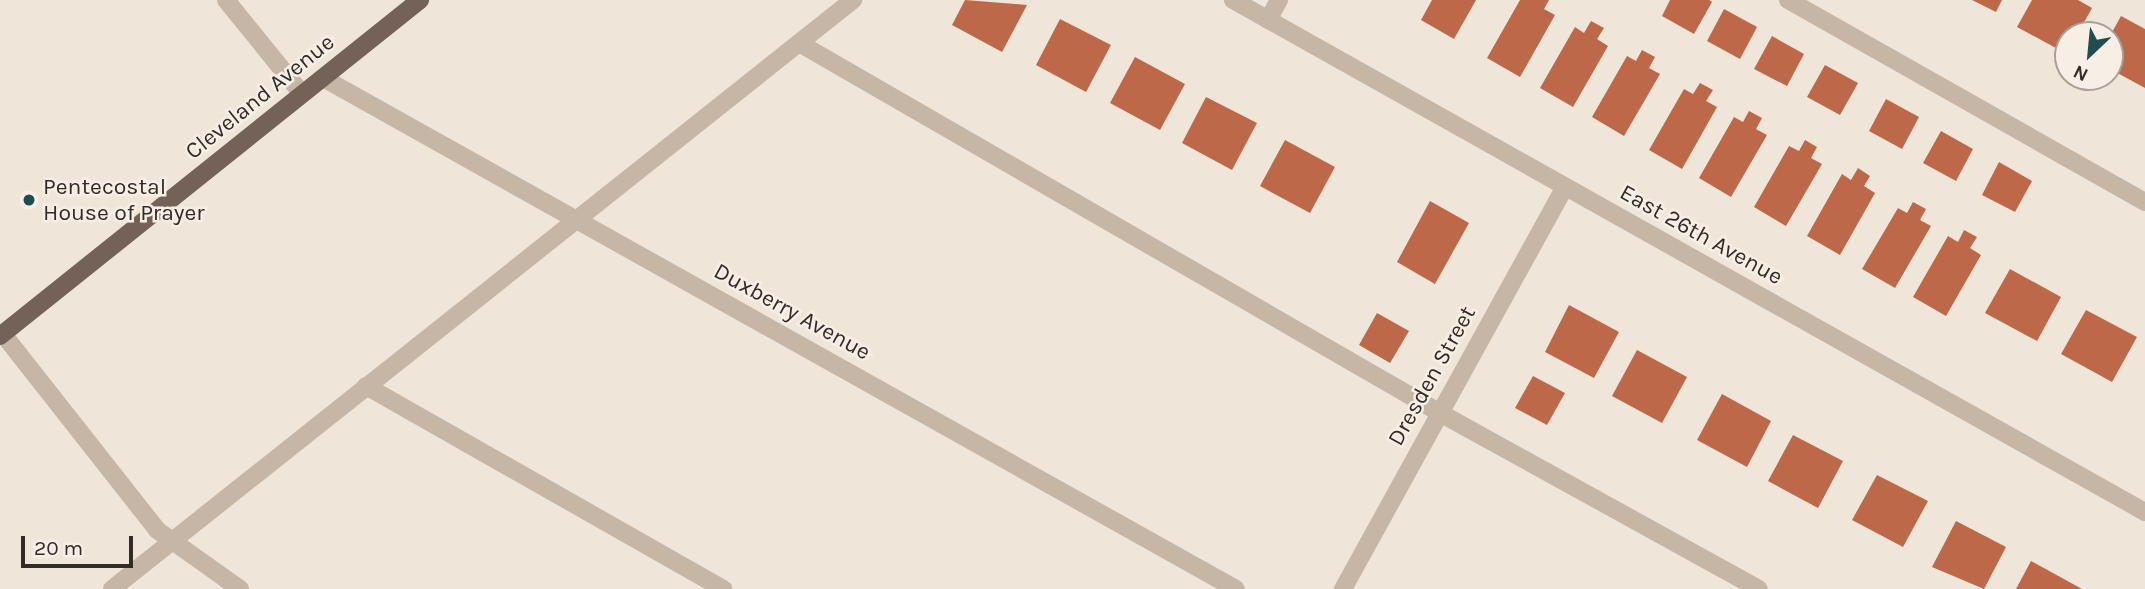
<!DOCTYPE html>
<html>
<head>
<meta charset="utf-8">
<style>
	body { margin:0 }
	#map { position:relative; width:2145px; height:589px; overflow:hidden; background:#efe5d9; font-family:Karla,sans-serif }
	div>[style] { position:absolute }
	.building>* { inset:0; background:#bd6849 }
	.minor>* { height:18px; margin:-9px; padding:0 9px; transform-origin:9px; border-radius:9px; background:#c6b6a6 }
	.major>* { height:18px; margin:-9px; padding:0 9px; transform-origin:9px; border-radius:9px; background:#746258 }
	.dots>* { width:19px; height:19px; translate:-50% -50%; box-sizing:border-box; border:4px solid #f7efe5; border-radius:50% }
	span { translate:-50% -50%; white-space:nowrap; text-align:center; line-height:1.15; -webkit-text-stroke:5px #f7efe5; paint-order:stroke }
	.street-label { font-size:23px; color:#332b26 }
	.poi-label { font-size:23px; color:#332b26 }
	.left { translate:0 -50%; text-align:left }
	.north { position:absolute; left:2054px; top:21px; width:70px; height:70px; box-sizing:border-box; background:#f7efe5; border:2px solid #a9a199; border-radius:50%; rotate:206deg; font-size:19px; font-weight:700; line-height:28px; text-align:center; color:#332b26 }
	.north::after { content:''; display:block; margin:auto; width:24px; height:32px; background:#1f4d51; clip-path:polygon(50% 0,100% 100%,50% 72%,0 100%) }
	.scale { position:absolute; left:21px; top:536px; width:112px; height:32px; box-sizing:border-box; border:4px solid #332b26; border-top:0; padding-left:9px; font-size:21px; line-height:24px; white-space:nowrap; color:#332b26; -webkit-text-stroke:5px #f7efe5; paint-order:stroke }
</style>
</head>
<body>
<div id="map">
	<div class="building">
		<div style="clip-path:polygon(965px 0,1027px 5px,1002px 52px,952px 25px)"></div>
		<div style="clip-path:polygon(1432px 0,1476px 0,1454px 39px,1421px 20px)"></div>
		<div style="clip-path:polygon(1520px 0,1549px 0,1544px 9px,1555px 15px,1520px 77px,1487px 58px)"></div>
		<div style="clip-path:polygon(1670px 0,1709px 0,1712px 2px,1694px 34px,1662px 16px)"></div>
		<div style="clip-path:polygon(1972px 0,2002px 0,1996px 12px)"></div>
		<div style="clip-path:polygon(2032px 0,2078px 0,2092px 8px,2077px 35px,2068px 35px,2067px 54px,2017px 27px)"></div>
		<div style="clip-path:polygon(1724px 9px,1757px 27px,1740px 59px,1707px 41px)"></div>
		<div style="clip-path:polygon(2121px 16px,2145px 29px,2145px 88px,2110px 69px,2110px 36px)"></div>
		<div style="clip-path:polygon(1060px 19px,1111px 45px,1086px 92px,1036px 65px)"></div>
		<div style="clip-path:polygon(1591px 21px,1604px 28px,1597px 39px,1608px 46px,1573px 107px,1540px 88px,1575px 27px,1584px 33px)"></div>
		<div style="clip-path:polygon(1772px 36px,1804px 54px,1787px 86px,1754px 69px)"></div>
		<div style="clip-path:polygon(1642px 50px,1655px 57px,1649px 68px,1660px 74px,1624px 136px,1592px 117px,1627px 56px,1636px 61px)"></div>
		<div style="clip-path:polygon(1135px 57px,1185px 84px,1160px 130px,1110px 103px)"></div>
		<div style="clip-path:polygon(1825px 65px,1858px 83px,1840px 115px,1807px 97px)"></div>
		<div style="clip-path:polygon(1700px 83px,1713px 90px,1706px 101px,1717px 107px,1682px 169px,1649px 150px,1684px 89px,1693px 94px)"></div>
		<div style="clip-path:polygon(1206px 97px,1257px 123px,1232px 170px,1182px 143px)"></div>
		<div style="clip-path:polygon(1886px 99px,1919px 117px,1902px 149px,1869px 131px)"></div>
		<div style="clip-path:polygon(1749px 111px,1762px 118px,1756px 129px,1767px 135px,1731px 197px,1699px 178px,1734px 117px,1743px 122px)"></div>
		<div style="clip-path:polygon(1941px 131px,1973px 149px,1956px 181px,1923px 163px)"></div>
		<div style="clip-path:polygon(1285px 140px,1335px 167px,1310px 213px,1260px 186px)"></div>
		<div style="clip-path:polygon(1805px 140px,1817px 147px,1811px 158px,1822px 164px,1786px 226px,1754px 207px,1789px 146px,1799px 151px)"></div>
		<div style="clip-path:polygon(1999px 162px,2032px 181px,2015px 212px,1982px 195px)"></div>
		<div style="clip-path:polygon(1858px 168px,1870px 176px,1864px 186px,1875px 193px,1840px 255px,1807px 236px,1842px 174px,1851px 180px)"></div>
		<div style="clip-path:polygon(1430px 201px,1469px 223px,1435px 284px,1397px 262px)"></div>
		<div style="clip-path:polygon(1913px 202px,1926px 209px,1920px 220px,1931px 226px,1895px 288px,1862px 269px,1898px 208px,1907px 213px)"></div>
		<div style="clip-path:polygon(1964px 230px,1977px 237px,1970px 248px,1981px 255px,1946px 316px,1913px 297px,1948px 236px,1958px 242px)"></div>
		<div style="clip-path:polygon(2010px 269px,2061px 297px,2037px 341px,1985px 313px)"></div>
		<div style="clip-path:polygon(1569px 305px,1619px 332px,1594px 378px,1545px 352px)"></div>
		<div style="clip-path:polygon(2086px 310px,2137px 337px,2112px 382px,2061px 354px)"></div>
		<div style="clip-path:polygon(1377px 313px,1409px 331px,1390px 363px,1359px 345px)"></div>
		<div style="clip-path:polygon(1637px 350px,1687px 377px,1662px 423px,1612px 396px)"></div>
		<div style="clip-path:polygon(1533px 376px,1565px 393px,1547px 425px,1515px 408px)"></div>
		<div style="clip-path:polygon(1722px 394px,1771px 421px,1747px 467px,1697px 440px)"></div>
		<div style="clip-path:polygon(1793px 435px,1843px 461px,1818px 508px,1768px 481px)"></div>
		<div style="clip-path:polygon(1877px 475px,1928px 501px,1903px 547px,1852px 520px)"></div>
		<div style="clip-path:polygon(1956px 521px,2006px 547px,1984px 589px,1932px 567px)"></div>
		<div style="clip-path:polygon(2031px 561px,2082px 589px,2016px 589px)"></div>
	</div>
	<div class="minor">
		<div style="left:226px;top:0;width:121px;rotate:51deg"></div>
		<div style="left:1233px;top:0;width:1046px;rotate:29.31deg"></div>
		<div style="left:1788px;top:0;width:410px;rotate:29.5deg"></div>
		<div style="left:1268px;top:20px;width:23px;rotate:-61deg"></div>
		<div style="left:799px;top:43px;width:740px;rotate:29.99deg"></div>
		<div style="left:1440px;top:413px;width:364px;rotate:28.9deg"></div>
		<div style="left:323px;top:78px;width:1046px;rotate:29.24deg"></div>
		<div style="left:3px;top:334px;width:249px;rotate:51.8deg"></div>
		<div style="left:157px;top:530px;width:102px;rotate:35.4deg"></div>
		<div style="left:366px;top:386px;width:411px;rotate:29.6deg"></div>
		<div style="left:112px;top:589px;width:947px;rotate:-38.48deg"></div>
		<div style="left:1343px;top:589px;width:459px;rotate:-61.1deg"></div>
	</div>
	<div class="major">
		<div style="left:0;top:336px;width:538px;rotate:-38.66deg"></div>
	</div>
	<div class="dots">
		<div style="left:29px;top:200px;background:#1f4d51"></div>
	</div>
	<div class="street-label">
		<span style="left:260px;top:97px;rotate:-39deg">Cleveland Avenue</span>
		<span style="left:1701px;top:235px;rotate:29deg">East 26th Avenue</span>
		<span style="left:792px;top:312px;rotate:29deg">Duxberry Avenue</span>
		<span style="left:1432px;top:376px;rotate:-61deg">Dresden Street</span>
	</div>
	<div class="poi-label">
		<span class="left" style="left:43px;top:200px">Pentecostal<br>House of Prayer</span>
	</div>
	<div class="north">N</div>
	<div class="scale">20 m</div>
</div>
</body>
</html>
